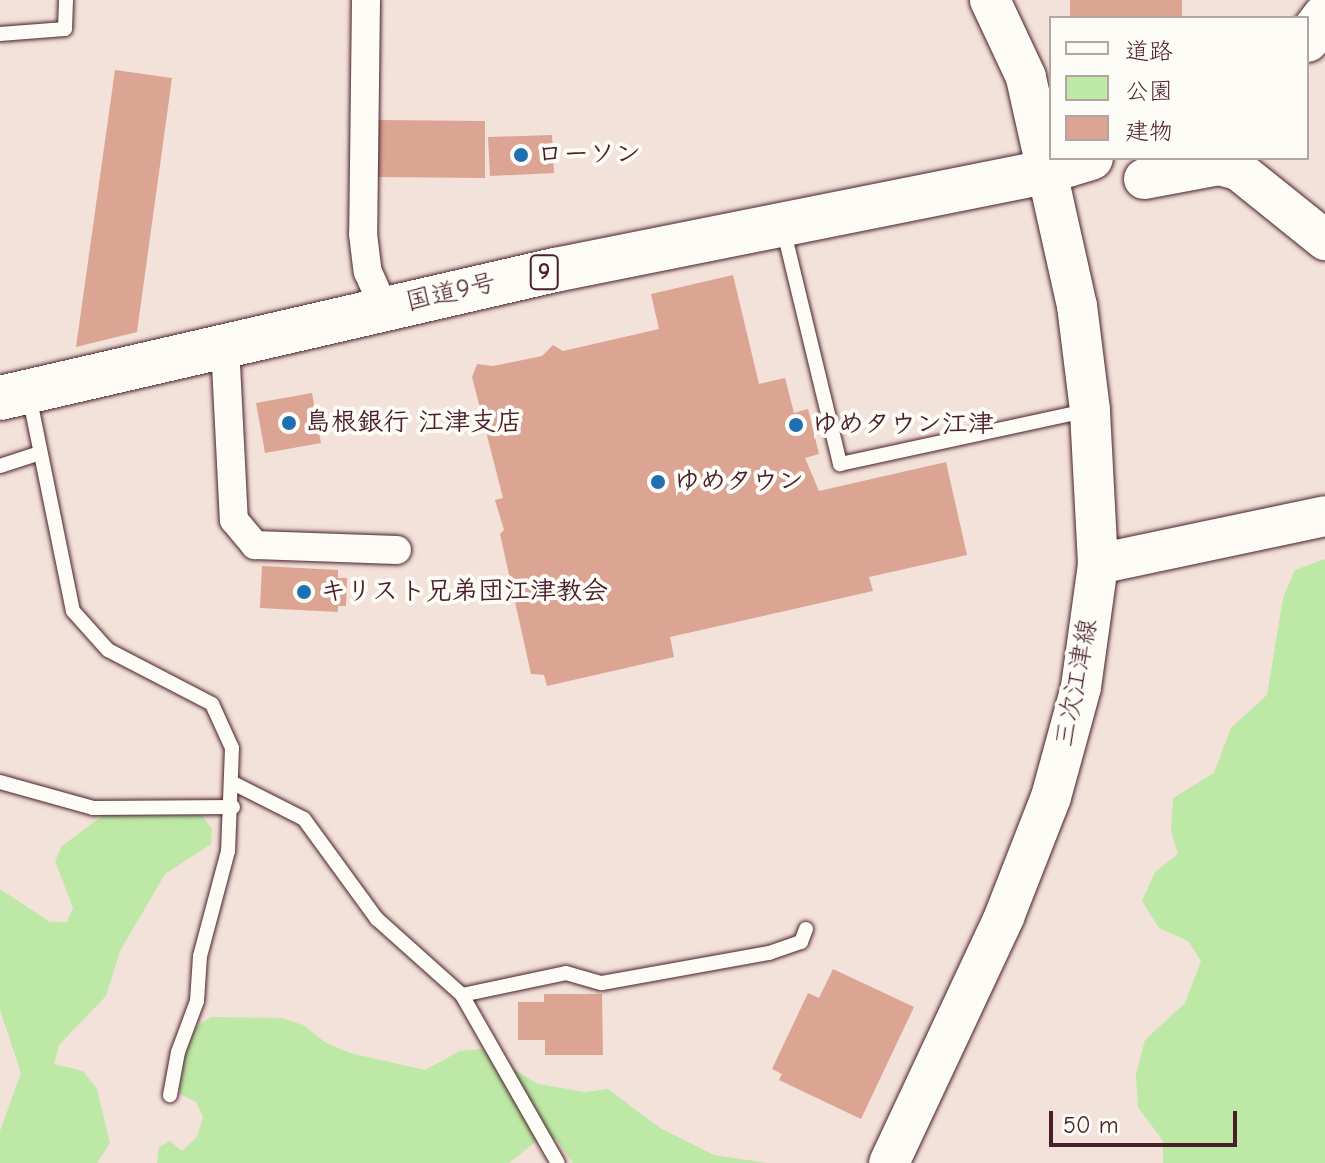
<!DOCTYPE html>
<html>
<head>
<meta charset="utf-8">
<style>
	body { margin:0 }
	#map { position:relative; width:1325px; height:1163px; overflow:hidden; background:#f3e2d9; font-family:"Comic Neue","Klee One",sans-serif }
	div>[style] { position:absolute }
	.green>* { inset:0; background:#bde8a5 }
	.building>* { inset:0; background:#dba493 }
	.roads { filter:drop-shadow(0 0 2px #4a1f2b) drop-shadow(0 0 2px #4a1f2b) }
	.lane>* { height:14px; margin:-7px; padding:0 7px; transform-origin:7px; border-radius:7px; background:#fdfcf7 }
	.street>* { height:28px; margin:-14px; padding:0 14px; transform-origin:14px; border-radius:14px; background:#fdfcf7 }
	.secondary>* { height:40px; margin:-20px; padding:0 20px; transform-origin:20px; border-radius:20px; background:#fdfcf7 }
	.highway>* { height:44px; margin:-22px; padding:0 22px; transform-origin:22px; border-radius:22px; background:#fdfcf7 }
	.dots>* { width:22px; height:22px; translate:-50% -50%; box-sizing:border-box; border:4px solid #fdfcf7; border-radius:50% }
	span { translate:-50% -50%; white-space:nowrap; text-align:center; line-height:1.15; -webkit-text-stroke:8px #fdfcf7; paint-order:stroke }
	.shield-label span { padding:2px 6px; background:#fdfcf7; border:2px solid; border-radius:6px; -webkit-text-stroke-width:0 }
	.shield-label { font-size:24px; color:#4a1f2b; font-weight:700 }
	.poi-label { font-size:26px; color:#4a1f2b; font-weight:700 }
	.left { translate:0 -50%; text-align:left }
	.street-label { font-size:26px; color:#4a1f2b }
	.legend { position:absolute; left:1049px; top:16px; width:260px; height:144px; box-sizing:border-box; background:#fdfcf7; border:2px solid #b5a4a5; margin:0; padding:10px 14px; list-style:none; font-size:24px; color:#4a1f2b }
	.legend li { display:flex; align-items:center; gap:16px; height:40px }
	.legend b { width:40px; border:2px solid #b5a4a5 }
	.scale { position:absolute; left:1049px; top:1111px; width:188px; height:36px; box-sizing:border-box; border:4px solid #4a1f2b; border-top:0; padding-left:10px; font-size:24px; line-height:28px; white-space:nowrap; color:#4a1f2b; -webkit-text-stroke:6px #fdfcf7; paint-order:stroke }
</style>
</head>
<body>
<div id="map">
	<div class="green">
		<div style="clip-path:polygon(1325px 559px,1325px 1163px,1163px 1163px,1163px 1141px,1138px 1107px,1136px 1074px,1145px 1040px,1185px 1003px,1201px 961px,1188px 941px,1159px 928px,1142px 901px,1155px 872px,1178px 854px,1171px 831px,1173px 798px,1214px 773px,1231px 728px,1267px 695px,1283px 598px,1295px 570px)"></div>
		<div style="clip-path:polygon(199px 812px,212px 829px,211px 844px,165px 874px,120px 951px,106px 996px,59px 1045px,54px 1064px,83px 1071px,97px 1089px,110px 1143px,97px 1163px,0 1163px,0 1131px,21px 1073px,0 1010px,0 889px,50px 922px,67px 922px,73px 908px,55px 861px,62px 846px,105px 814px)"></div>
		<div style="clip-path:polygon(211px 1017px,281px 1018px,303px 1025px,326px 1043px,350px 1053px,425px 1070px,460px 1051px,481px 1049px,538px 1084px,585px 1092px,608px 1089px,660px 1128px,714px 1155px,767px 1163px,573px 1163px,556px 1139px,539px 1139px,509px 1163px,157px 1163px,159px 1147px,170px 1141px,182px 1151px,197px 1137px,203px 1117px,196px 1102px,180px 1094px,180px 1069px,195px 1027px)"></div>
	</div>
	<div class="building">
		<div style="clip-path:polygon(1070px 0,1182px 0,1182px 18px,1070px 18px)"></div>
		<div style="clip-path:polygon(115px 70px,172px 78px,137px 332px,76px 347px)"></div>
		<div style="clip-path:polygon(376px 120px,485px 121px,485px 178px,376px 177px)"></div>
		<div style="clip-path:polygon(552px 135px,554px 173px,490px 176px,488px 137px)"></div>
		<div style="clip-path:polygon(733px 275px,759px 384px,785px 378px,794px 413px,808px 409px,819px 454px,805px 458px,819px 491px,946px 462px,967px 555px,869px 577px,873px 591px,670px 637px,674px 657px,547px 686px,544px 675px,531px 674px,500px 534px,504px 530px,495px 500px,503px 498px,472px 377px,477px 364px,493px 366px,542px 356px,553px 345px,563px 351px,659px 329px,651px 294px)"></div>
		<div style="clip-path:polygon(312px 393px,321px 443px,265px 453px,256px 403px)"></div>
		<div style="clip-path:polygon(262px 566px,338px 570px,338px 578px,347px 578px,346px 606px,338px 606px,338px 612px,260px 608px)"></div>
		<div style="clip-path:polygon(833px 969px,914px 1007px,861px 1119px,779px 1080px,782px 1074px,772px 1069px,808px 993px,819px 998px)"></div>
		<div style="clip-path:polygon(544px 994px,602px 994px,603px 1055px,545px 1055px,545px 1040px,518px 1040px,518px 1002px,544px 1002px)"></div>
	</div>
	<div class="roads">
		<div class="lane">
			<div style="left:0;top:34px;width:65px;rotate:-4.4deg"></div>
			<div style="left:65px;top:29px;width:29px;rotate:-88deg"></div>
			<div style="left:783px;top:228px;width:243px;rotate:76.4deg"></div>
			<div style="left:840px;top:464px;width:252px;rotate:-12.2deg"></div>
			<div style="left:29px;top:395px;width:220px;rotate:78.5deg"></div>
			<div style="left:73px;top:611px;width:52px;rotate:48.1deg"></div>
			<div style="left:108px;top:650px;width:117px;rotate:27.4deg"></div>
			<div style="left:212px;top:704px;width:48px;rotate:65.6deg"></div>
			<div style="left:232px;top:748px;width:103px;rotate:92.2deg"></div>
			<div style="left:228px;top:851px;width:109px;rotate:104.9deg"></div>
			<div style="left:200px;top:956px;width:45px;rotate:93.8deg"></div>
			<div style="left:197px;top:1001px;width:54px;rotate:110.4deg"></div>
			<div style="left:178px;top:1052px;width:44px;rotate:100.5deg"></div>
			<div style="left:0;top:466px;width:42px;rotate:-18deg"></div>
			<div style="left:0;top:782px;width:97px;rotate:15.6deg"></div>
			<div style="left:93px;top:808px;width:140px;rotate:-0.4deg"></div>
			<div style="left:235px;top:784px;width:77px;rotate:26.9deg"></div>
			<div style="left:304px;top:819px;width:124px;rotate:53.9deg"></div>
			<div style="left:377px;top:919px;width:114px;rotate:41.8deg"></div>
			<div style="left:462px;top:995px;width:193px;rotate:60.3deg"></div>
			<div style="left:462px;top:995px;width:106px;rotate:-11.9deg"></div>
			<div style="left:566px;top:973px;width:37px;rotate:16deg"></div>
			<div style="left:602px;top:983px;width:170px;rotate:-10.2deg"></div>
			<div style="left:769px;top:953px;width:34px;rotate:-19deg"></div>
			<div style="left:801px;top:942px;width:14px;rotate:-69deg"></div>
		</div>
		<div class="street">
			<div style="left:366px;top:0;width:234px;rotate:90.7deg"></div>
			<div style="left:363px;top:234px;width:38px;rotate:83deg"></div>
			<div style="left:368px;top:272px;width:39px;rotate:66deg"></div>
			<div style="left:225px;top:345px;width:175px;rotate:87.1deg"></div>
			<div style="left:234px;top:520px;width:33px;rotate:50deg"></div>
			<div style="left:255px;top:545px;width:142px;rotate:2deg"></div>
		</div>
		<div class="secondary">
			<div style="left:1144px;top:179px;width:76px;rotate:-10.6deg"></div>
			<div style="left:1219px;top:165px;width:20px;rotate:15deg"></div>
			<div style="left:1238px;top:170px;width:112px;rotate:38.8deg"></div>
			<div style="left:1098px;top:564px;width:232px;rotate:-11.9deg"></div>
			<div style="left:889px;top:1163px;width:272px;rotate:-64.9deg"></div>
			<div style="left:1004px;top:917px;width:129px;rotate:-68.6deg"></div>
			<div style="left:1051px;top:797px;width:114px;rotate:-74.7deg"></div>
			<div style="left:1081px;top:687px;width:124px;rotate:-82.1deg"></div>
			<div style="left:1098px;top:564px;width:154px;rotate:-93deg"></div>
			<div style="left:1090px;top:410px;width:105px;rotate:-97.1deg"></div>
			<div style="left:1077px;top:306px;width:235px;rotate:-102.6deg"></div>
			<div style="left:1026px;top:77px;width:85px;rotate:-115.1deg"></div>
		</div>
		<div class="highway">
			<div style="left:1307px;top:40px;width:30px;rotate:-53deg"></div>
			<div style="left:0;top:398px;width:570px;rotate:-12.99deg"></div>
			<div style="left:555px;top:270px;width:500px;rotate:-11.3deg"></div>
			<div style="left:1045px;top:172px;width:48px;rotate:-16.9deg"></div>
		</div>
	</div>
	<div class="dots">
		<div style="left:521px;top:155px;background:#1f6fb2"></div>
		<div style="left:289px;top:423px;background:#1f6fb2"></div>
		<div style="left:796px;top:425px;background:#1f6fb2"></div>
		<div style="left:658px;top:482px;background:#1f6fb2"></div>
		<div style="left:304px;top:592px;background:#1f6fb2"></div>
	</div>
	<div class="shield-label">
		<span style="left:544px;top:272px">9</span>
	</div>
	<div class="poi-label">
		<span class="left" style="left:537px;top:155px">ローソン</span>
		<span class="left" style="left:305px;top:423px">島根銀行 江津支店</span>
		<span class="left" style="left:812px;top:425px">ゆめタウン江津</span>
		<span class="left" style="left:674px;top:482px">ゆめタウン</span>
		<span class="left" style="left:320px;top:592px">キリスト兄弟団江津教会</span>
	</div>
	<div class="street-label">
		<span style="left:451px;top:293px;rotate:-13deg">国道9号</span>
		<span style="left:1077px;top:683px;rotate:-79deg">三次江津線</span>
	</div>
	<ul class="legend">
	<li><b style="height:10px;background:#fdfcf7"></b>道路</li>
	<li><b style="height:22px;background:#bde8a5"></b>公園</li>
	<li><b style="height:22px;background:#dba493"></b>建物</li>
	</ul>
	<div class="scale">50 m</div>
</div>
</body>
</html>
